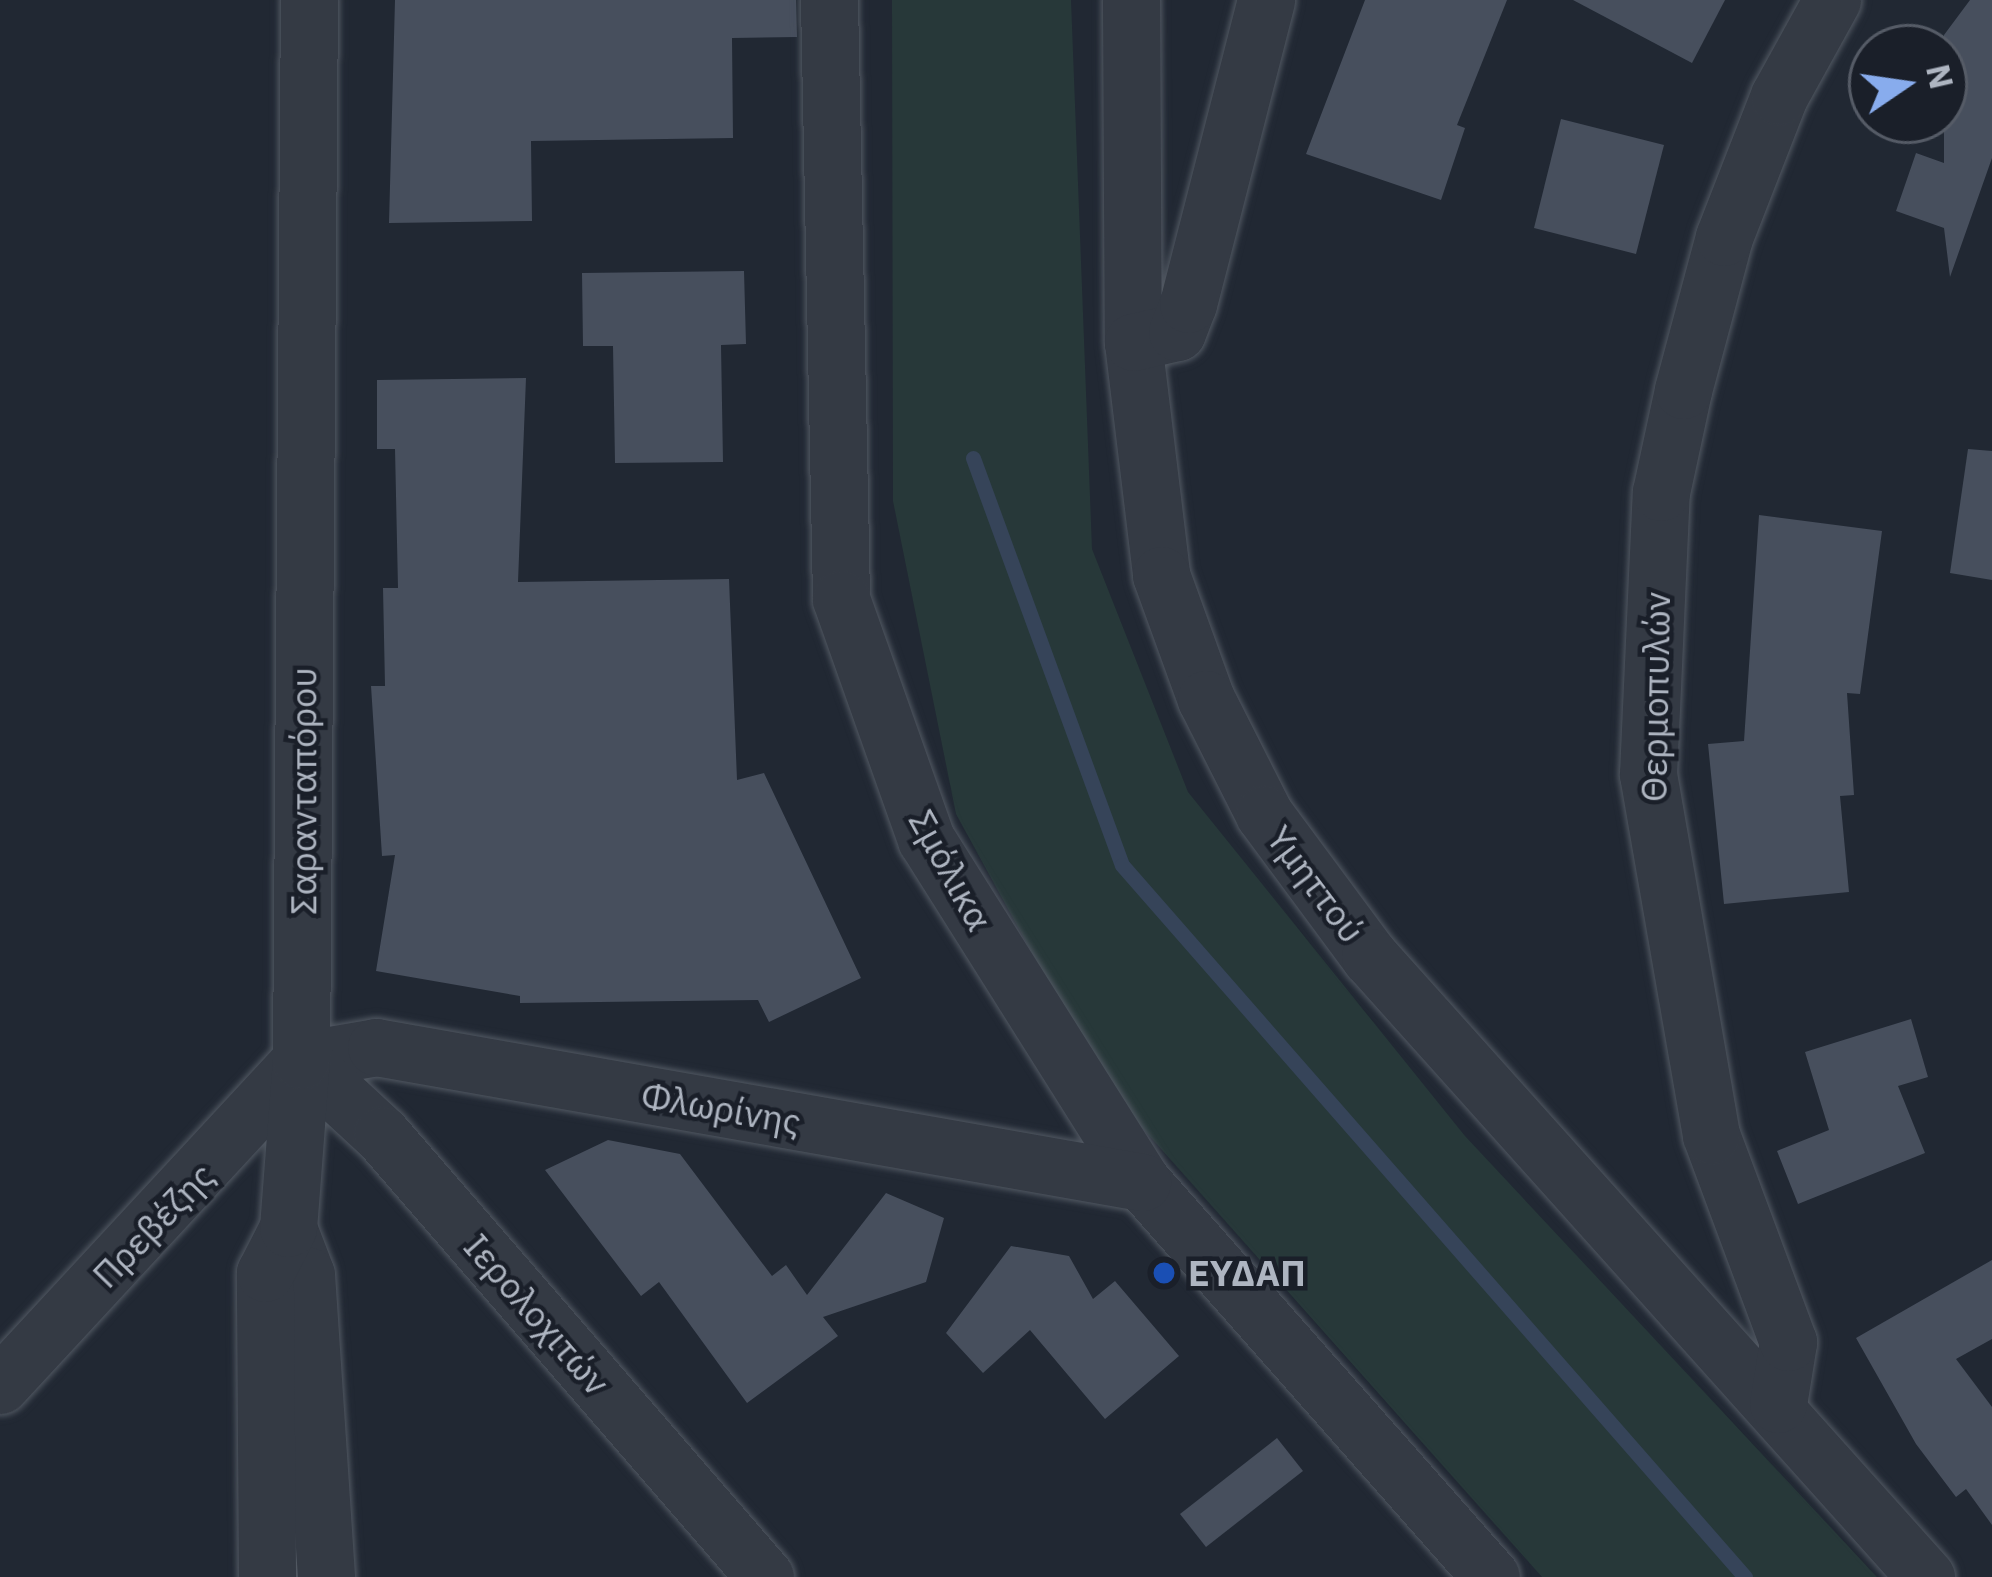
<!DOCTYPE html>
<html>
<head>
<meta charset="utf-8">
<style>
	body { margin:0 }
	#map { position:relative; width:1992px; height:1577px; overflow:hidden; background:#212833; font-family:"IBM Plex Sans",sans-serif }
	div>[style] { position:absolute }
	.green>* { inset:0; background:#273839 }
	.stream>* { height:15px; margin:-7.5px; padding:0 7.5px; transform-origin:7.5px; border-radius:7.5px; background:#364459 }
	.building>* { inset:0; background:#474f5d }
	.roads { filter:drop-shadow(0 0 3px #515862) drop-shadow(0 0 3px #515862) }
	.minor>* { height:57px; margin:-28.5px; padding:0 28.5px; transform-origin:28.5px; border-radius:28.5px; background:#343a44 }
	.dots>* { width:33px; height:33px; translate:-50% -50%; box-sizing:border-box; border:6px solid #1a1f29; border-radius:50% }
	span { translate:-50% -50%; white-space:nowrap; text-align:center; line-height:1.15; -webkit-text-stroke:9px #1a1f29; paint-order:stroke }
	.street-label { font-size:36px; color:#aeb5c1 }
	.poi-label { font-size:36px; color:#aeb5c1; font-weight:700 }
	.left { translate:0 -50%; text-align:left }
	.north { position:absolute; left:1848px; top:24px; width:120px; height:120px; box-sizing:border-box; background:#1a1f29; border:3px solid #555b66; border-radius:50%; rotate:77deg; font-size:33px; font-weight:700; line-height:48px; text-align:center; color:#aeb5c1 }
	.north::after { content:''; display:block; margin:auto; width:42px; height:54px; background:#88aced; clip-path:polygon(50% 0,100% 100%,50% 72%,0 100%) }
</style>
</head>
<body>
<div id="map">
	<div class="green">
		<div style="clip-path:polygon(892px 0,1071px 0,1092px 549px,1188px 792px,1465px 1136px,1877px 1577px,1542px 1577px,1105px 1086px,956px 814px,893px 501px)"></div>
	</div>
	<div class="stream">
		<div style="left:973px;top:458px;width:433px;rotate:69.9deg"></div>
		<div style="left:1122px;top:865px;width:946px;rotate:48.81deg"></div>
	</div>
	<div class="building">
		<div style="clip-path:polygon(395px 0,796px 0,797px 37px,732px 38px,733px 138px,531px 141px,532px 221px,389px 223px)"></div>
		<div style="clip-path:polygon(1365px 0,1507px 0,1457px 125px,1465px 128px,1441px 200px,1306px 154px)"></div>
		<div style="clip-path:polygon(1573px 0,1725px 0,1692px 63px)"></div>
		<div style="clip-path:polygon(1970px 0,1992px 0,1992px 158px,1950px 277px,1944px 228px,1896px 211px,1916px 153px,1944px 163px,1944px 35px)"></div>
		<div style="clip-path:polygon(1561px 119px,1664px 145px,1636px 254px,1534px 228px)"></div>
		<div style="clip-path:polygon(744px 271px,746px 344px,721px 345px,723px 462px,615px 463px,613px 346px,583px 346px,582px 273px)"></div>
		<div style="clip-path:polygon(526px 378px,518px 582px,729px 579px,737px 780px,764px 773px,861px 978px,769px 1022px,758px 1000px,520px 1003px,520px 996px,376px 971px,395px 855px,382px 856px,371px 686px,385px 686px,383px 588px,398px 588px,395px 449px,377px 449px,377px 380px)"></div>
		<div style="clip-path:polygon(1968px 449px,1992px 451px,1992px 580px,1950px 573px)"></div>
		<div style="clip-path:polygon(1759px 515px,1882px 531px,1860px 694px,1847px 693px,1854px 795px,1840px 796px,1849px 892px,1724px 904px,1708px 744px,1744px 741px)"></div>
		<div style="clip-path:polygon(1911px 1019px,1928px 1077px,1898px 1086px,1925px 1153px,1798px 1204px,1777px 1151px,1829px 1130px,1805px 1052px)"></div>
		<div style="clip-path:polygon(608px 1140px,680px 1154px,772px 1276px,786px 1265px,807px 1295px,886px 1193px,944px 1218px,926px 1282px,823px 1317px,838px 1336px,747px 1403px,659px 1282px,641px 1296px,545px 1170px)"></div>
		<div style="clip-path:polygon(1011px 1246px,1069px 1256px,1093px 1299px,1115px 1281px,1179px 1356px,1105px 1419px,1030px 1330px,983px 1373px,946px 1333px)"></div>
		<div style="clip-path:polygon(1992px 1260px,1992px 1339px,1956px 1359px,1992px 1407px,1992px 1525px,1966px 1489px,1956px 1497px,1916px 1444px,1856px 1338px)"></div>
		<div style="clip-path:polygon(1277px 1438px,1303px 1471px,1206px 1547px,1180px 1514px)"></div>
	</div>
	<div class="roads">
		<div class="minor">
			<div style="left:829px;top:0;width:599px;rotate:88.85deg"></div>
			<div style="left:841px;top:599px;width:255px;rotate:70.5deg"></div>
			<div style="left:926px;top:839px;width:405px;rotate:57.8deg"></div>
			<div style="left:1142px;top:1182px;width:527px;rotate:48.54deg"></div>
			<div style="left:1131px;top:0;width:342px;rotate:89.7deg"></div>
			<div style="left:1133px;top:342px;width:235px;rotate:83.1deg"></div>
			<div style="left:1161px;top:575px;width:132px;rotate:70.1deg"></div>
			<div style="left:1206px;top:699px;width:129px;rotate:63.2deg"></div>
			<div style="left:1264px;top:814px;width:178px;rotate:53.5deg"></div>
			<div style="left:1370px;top:957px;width:833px;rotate:48.12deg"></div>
			<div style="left:1133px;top:342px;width:45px;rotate:-12.8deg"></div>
			<div style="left:1177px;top:332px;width:30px;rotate:-69deg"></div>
			<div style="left:1188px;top:304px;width:314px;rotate:-75.6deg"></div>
			<div style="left:301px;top:1060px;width:76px;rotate:-9.8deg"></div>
			<div style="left:376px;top:1047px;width:778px;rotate:10deg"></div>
			<div style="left:301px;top:1060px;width:110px;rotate:42.8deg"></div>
			<div style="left:382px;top:1135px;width:585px;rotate:49.09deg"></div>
			<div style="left:288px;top:1228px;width:50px;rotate:69deg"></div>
			<div style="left:306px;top:1275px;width:303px;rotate:86.2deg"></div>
			<div style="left:0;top:1385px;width:443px;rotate:-47.2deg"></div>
			<div style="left:1778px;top:1404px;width:63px;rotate:-80.8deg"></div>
			<div style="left:1788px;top:1342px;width:221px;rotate:-110.4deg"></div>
			<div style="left:1711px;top:1135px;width:366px;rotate:-99.9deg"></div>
			<div style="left:1648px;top:774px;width:282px;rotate:-87.4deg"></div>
			<div style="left:1661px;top:492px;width:104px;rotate:-77.8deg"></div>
			<div style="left:1683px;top:390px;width:158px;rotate:-75deg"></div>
			<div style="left:1724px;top:237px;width:151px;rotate:-68.7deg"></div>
			<div style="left:1779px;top:96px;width:110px;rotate:-61.1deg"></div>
			<div style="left:267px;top:1577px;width:304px;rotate:-90.4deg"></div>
			<div style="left:265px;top:1273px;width:51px;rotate:-62.9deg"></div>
			<div style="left:288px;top:1228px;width:169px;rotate:-85.6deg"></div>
			<div style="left:301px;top:1060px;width:1060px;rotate:-89.57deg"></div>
		</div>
	</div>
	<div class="dots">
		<div style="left:1164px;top:1273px;background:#1a4fb4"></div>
	</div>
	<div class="street-label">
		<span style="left:1655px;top:697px;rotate:-89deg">Θερμοπυλών</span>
		<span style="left:303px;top:791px;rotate:-90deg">Σαρανταπόρου</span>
		<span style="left:951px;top:870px;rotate:61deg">Σμόλικα</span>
		<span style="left:1316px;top:884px;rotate:53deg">Υμηττού</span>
		<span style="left:721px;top:1108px;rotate:10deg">Φλωρίνης</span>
		<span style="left:153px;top:1225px;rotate:-46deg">Πρεβέζης</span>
		<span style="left:537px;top:1314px;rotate:49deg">Ιερολοχιτών</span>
	</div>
	<div class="poi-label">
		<span class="left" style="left:1188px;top:1273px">ΕΥΔΑΠ</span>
	</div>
	<div class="north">N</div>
</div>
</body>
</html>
